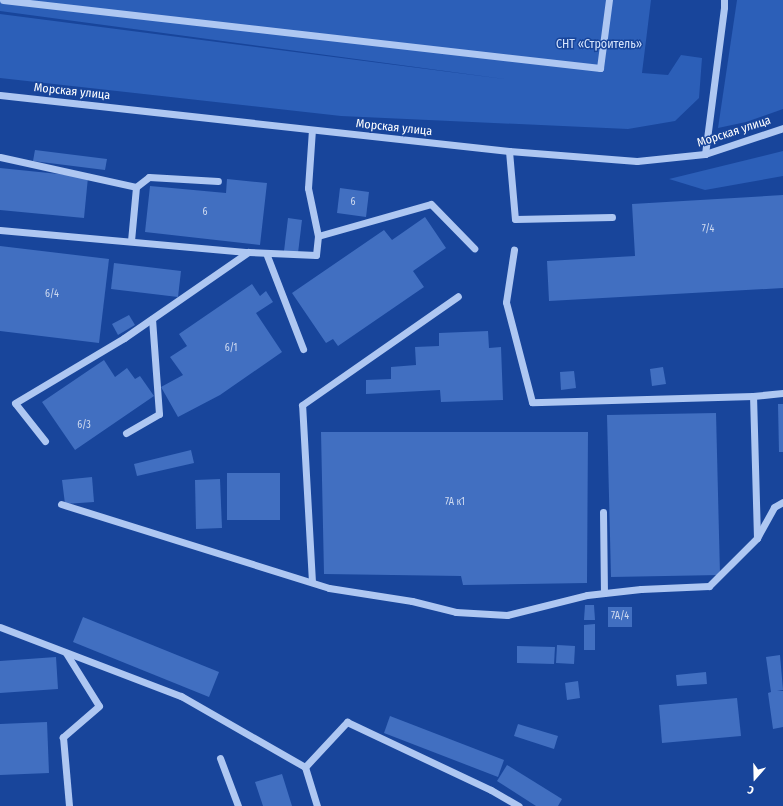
<!DOCTYPE html>
<html>
<head>
<meta charset="utf-8">
<style>
	body { margin:0 }
	#map { position:relative; width:783px; height:806px; overflow:hidden; background:#18459b; font-family:"Fira Sans Condensed",sans-serif }
	div>[style] { position:absolute }
	.green>* { inset:0; background:#2c5fb8 }
	.building>* { inset:0; background:#416fc1 }
	.minor>* { height:7px; margin:-3.5px; padding:0 3.5px; transform-origin:3.5px; border-radius:3.5px; background:#aec7f2 }
	span { translate:-50% -50%; white-space:nowrap; text-align:center; line-height:1.15; -webkit-text-stroke:3px #18459b; paint-order:stroke }
	.number-label { font-size:10px; color:#d0dbf0 }
	.number-label span { -webkit-text-stroke-width:0 }
	.park-label { font-size:12px; color:#d6e4fc }
	.street-label { font-size:12px; color:#fff }
	.north { position:absolute; left:735px; top:758px; width:40px; height:40px; -webkit-text-stroke:3px #18459b; paint-order:stroke; rotate:200deg; font-size:11px; font-weight:700; line-height:16px; text-align:center; color:#fff }
	.north::after { content:''; display:block; margin:auto; width:14px; height:18px; background:#fff; clip-path:polygon(50% 0,100% 100%,50% 72%,0 100%) }
</style>
</head>
<body>
<div id="map">
	<div class="green">
		<div style="clip-path:polygon(0 0,651px 0,642px 73px,668px 75px,681px 55px,702px 58px,699px 98px,675px 121px,628px 129px,341px 116px,0 78px,0 14px,511px 80px,0 11px)"></div>
		<div style="clip-path:polygon(737px 0,783px 0,783px 109px,746px 122px,718px 128px)"></div>
		<div style="clip-path:polygon(783px 151px,783px 176px,705px 190px,669px 179px)"></div>
	</div>
	<div class="building">
		<div style="clip-path:polygon(35px 150px,107px 159px,105px 170px,33px 161px)"></div>
		<div style="clip-path:polygon(0 168px,88px 177px,84px 218px,0 210px)"></div>
		<div style="clip-path:polygon(227px 179px,267px 183px,260px 245px,145px 232px,150px 186px,226px 193px)"></div>
		<div style="clip-path:polygon(340px 188px,369px 192px,366px 217px,337px 213px)"></div>
		<div style="clip-path:polygon(783px 195px,783px 288px,549px 301px,547px 261px,635px 256px,632px 204px)"></div>
		<div style="clip-path:polygon(425px 217px,446px 248px,413px 271px,424px 287px,338px 346px,333px 339px,326px 343px,292px 293px,384px 230px,392px 240px)"></div>
		<div style="clip-path:polygon(288px 218px,302px 220px,298px 253px,284px 251px)"></div>
		<div style="clip-path:polygon(0 246px,109px 259px,99px 343px,0 331px)"></div>
		<div style="clip-path:polygon(114px 263px,181px 271px,178px 297px,111px 289px)"></div>
		<div style="clip-path:polygon(252px 284px,260px 296px,266px 291px,273px 302px,256px 313px,282px 352px,220px 395px,178px 417px,161px 387px,183px 375px,170px 357px,187px 346px,179px 334px)"></div>
		<div style="clip-path:polygon(129px 315px,135px 325px,118px 335px,112px 324px)"></div>
		<div style="clip-path:polygon(488px 331px,489px 348px,501px 347px,503px 400px,441px 402px,440px 390px,366px 394px,366px 380px,391px 379px,391px 367px,416px 365px,415px 347px,439px 346px,439px 333px)"></div>
		<div style="clip-path:polygon(104px 360px,115px 377px,127px 368px,135px 379px,140px 376px,154px 396px,75px 450px,42px 402px)"></div>
		<div style="clip-path:polygon(663px 367px,666px 384px,652px 386px,650px 369px)"></div>
		<div style="clip-path:polygon(574px 371px,576px 388px,561px 390px,560px 372px)"></div>
		<div style="clip-path:polygon(778px 404px,783px 404px,783px 452px,779px 452px)"></div>
		<div style="clip-path:polygon(716px 413px,720px 575px,611px 577px,607px 415px)"></div>
		<div style="clip-path:polygon(321px 432px,588px 432px,587px 583px,463px 585px,461px 576px,324px 574px)"></div>
		<div style="clip-path:polygon(191px 450px,194px 463px,137px 476px,134px 464px)"></div>
		<div style="clip-path:polygon(227px 473px,280px 473px,280px 520px,227px 520px)"></div>
		<div style="clip-path:polygon(92px 477px,94px 502px,65px 504px,62px 480px)"></div>
		<div style="clip-path:polygon(220px 479px,222px 528px,196px 529px,195px 480px)"></div>
		<div style="clip-path:polygon(585px 605px,594px 605px,595px 620px,584px 620px)"></div>
		<div style="clip-path:polygon(608px 607px,632px 607px,632px 627px,608px 627px)"></div>
		<div style="clip-path:polygon(83px 617px,219px 672px,209px 697px,73px 642px)"></div>
		<div style="clip-path:polygon(595px 624px,595px 650px,584px 650px,584px 625px)"></div>
		<div style="clip-path:polygon(557px 645px,575px 646px,574px 664px,556px 663px)"></div>
		<div style="clip-path:polygon(517px 646px,555px 647px,554px 664px,517px 663px)"></div>
		<div style="clip-path:polygon(780px 655px,783px 690px,777px 691px,783px 691px,783px 727px,773px 729px,768px 693px,771px 692px,766px 657px)"></div>
		<div style="clip-path:polygon(56px 657px,58px 689px,0 693px,0 661px)"></div>
		<div style="clip-path:polygon(706px 672px,707px 684px,677px 686px,676px 675px)"></div>
		<div style="clip-path:polygon(578px 681px,580px 698px,567px 700px,565px 683px)"></div>
		<div style="clip-path:polygon(737px 698px,741px 736px,662px 743px,659px 705px)"></div>
		<div style="clip-path:polygon(390px 716px,504px 760px,498px 777px,384px 733px)"></div>
		<div style="clip-path:polygon(47px 722px,49px 773px,0 775px,0 724px)"></div>
		<div style="clip-path:polygon(518px 724px,558px 736px,554px 749px,514px 736px)"></div>
		<div style="clip-path:polygon(507px 765px,562px 799px,558px 806px,536px 806px,497px 781px)"></div>
		<div style="clip-path:polygon(282px 774px,292px 806px,263px 806px,255px 782px)"></div>
	</div>
	<div class="minor">
		<div style="left:3px;top:0;width:601px;rotate:6.5deg"></div>
		<div style="left:600px;top:68px;width:69px;rotate:-82.5deg"></div>
		<div style="left:0;top:95px;width:512px;rotate:6.28deg"></div>
		<div style="left:509px;top:151px;width:128px;rotate:4.5deg"></div>
		<div style="left:637px;top:161px;width:68px;rotate:-5.9deg"></div>
		<div style="left:705px;top:154px;width:82px;rotate:-18.4deg"></div>
		<div style="left:509px;top:151px;width:68px;rotate:85deg"></div>
		<div style="left:515px;top:219px;width:97px;rotate:-1.2deg"></div>
		<div style="left:705px;top:154px;width:148px;rotate:-82.6deg"></div>
		<div style="left:724px;top:7px;width:7px;rotate:-90deg"></div>
		<div style="left:0;top:157px;width:139px;rotate:12.4deg"></div>
		<div style="left:136px;top:187px;width:54px;rotate:95.3deg"></div>
		<div style="left:136px;top:187px;width:16px;rotate:-38deg"></div>
		<div style="left:149px;top:177px;width:69px;rotate:3.3deg"></div>
		<div style="left:0;top:230px;width:249px;rotate:5.1deg"></div>
		<div style="left:318px;top:236px;width:117px;rotate:-15.8deg"></div>
		<div style="left:431px;top:204px;width:62px;rotate:45.7deg"></div>
		<div style="left:266px;top:253px;width:103px;rotate:68.9deg"></div>
		<div style="left:753px;top:396px;width:30px;rotate:-6deg"></div>
		<div style="left:126px;top:433px;width:38px;rotate:-30deg"></div>
		<div style="left:159px;top:414px;width:95px;rotate:-94.2deg"></div>
		<div style="left:45px;top:441px;width:48px;rotate:-128.3deg"></div>
		<div style="left:15px;top:403px;width:127px;rotate:-30.8deg"></div>
		<div style="left:124px;top:338px;width:151px;rotate:-34.7deg"></div>
		<div style="left:248px;top:252px;width:68px;rotate:2.5deg"></div>
		<div style="left:316px;top:255px;width:19px;rotate:-84deg"></div>
		<div style="left:318px;top:236px;width:49px;rotate:-101.8deg"></div>
		<div style="left:308px;top:188px;width:58px;rotate:-86.1deg"></div>
		<div style="left:61px;top:504px;width:281px;rotate:17.4deg"></div>
		<div style="left:329px;top:588px;width:84px;rotate:8.9deg"></div>
		<div style="left:412px;top:601px;width:45px;rotate:14deg"></div>
		<div style="left:456px;top:612px;width:51px;rotate:3.4deg"></div>
		<div style="left:507px;top:615px;width:82px;rotate:-14deg"></div>
		<div style="left:587px;top:595px;width:54px;rotate:-6.3deg"></div>
		<div style="left:641px;top:589px;width:68px;rotate:-2.5deg"></div>
		<div style="left:709px;top:586px;width:68px;rotate:-45deg"></div>
		<div style="left:757px;top:538px;width:142px;rotate:-91.6deg"></div>
		<div style="left:753px;top:396px;width:221px;rotate:178.4deg"></div>
		<div style="left:532px;top:402px;width:103px;rotate:-104.6deg"></div>
		<div style="left:506px;top:302px;width:53px;rotate:-81.3deg"></div>
		<div style="left:603px;top:512px;width:81px;rotate:89.3deg"></div>
		<div style="left:757px;top:538px;width:35px;rotate:-61deg"></div>
		<div style="left:774px;top:507px;width:10px;rotate:-29deg"></div>
		<div style="left:312px;top:582px;width:177px;rotate:-93.2deg"></div>
		<div style="left:302px;top:405px;width:190px;rotate:-34.9deg"></div>
		<div style="left:0;top:627px;width:194px;rotate:20.9deg"></div>
		<div style="left:181px;top:696px;width:143px;rotate:29.8deg"></div>
		<div style="left:66px;top:653px;width:62px;rotate:58.1deg"></div>
		<div style="left:99px;top:706px;width:48px;rotate:139.3deg"></div>
		<div style="left:63px;top:737px;width:69px;rotate:85deg"></div>
		<div style="left:220px;top:758px;width:51px;rotate:69.4deg"></div>
		<div style="left:305px;top:767px;width:62px;rotate:-47deg"></div>
		<div style="left:347px;top:722px;width:159px;rotate:25.3deg"></div>
		<div style="left:491px;top:790px;width:32px;rotate:30deg"></div>
		<div style="left:305px;top:767px;width:41px;rotate:72.9deg"></div>
	</div>
	<div class="number-label">
		<span style="left:353px;top:203px">6</span>
		<span style="left:205px;top:213px">6</span>
		<span style="left:708px;top:230px">7/4</span>
		<span style="left:52px;top:295px">6/4</span>
		<span style="left:231px;top:349px">6/1</span>
		<span style="left:84px;top:426px">6/3</span>
		<span style="left:455px;top:503px">7А к1</span>
		<span style="left:620px;top:617px">7А/4</span>
	</div>
	<div class="park-label">
		<span style="left:599px;top:45px">СНТ «Строитель»</span>
	</div>
	<div class="street-label">
		<span style="left:72px;top:92px;rotate:6deg">Морская улица</span>
		<span style="left:394px;top:128px;rotate:6deg">Морская улица</span>
		<span style="left:734px;top:132px;rotate:-18deg">Морская улица</span>
	</div>
	<div class="north">С</div>
</div>
</body>
</html>
